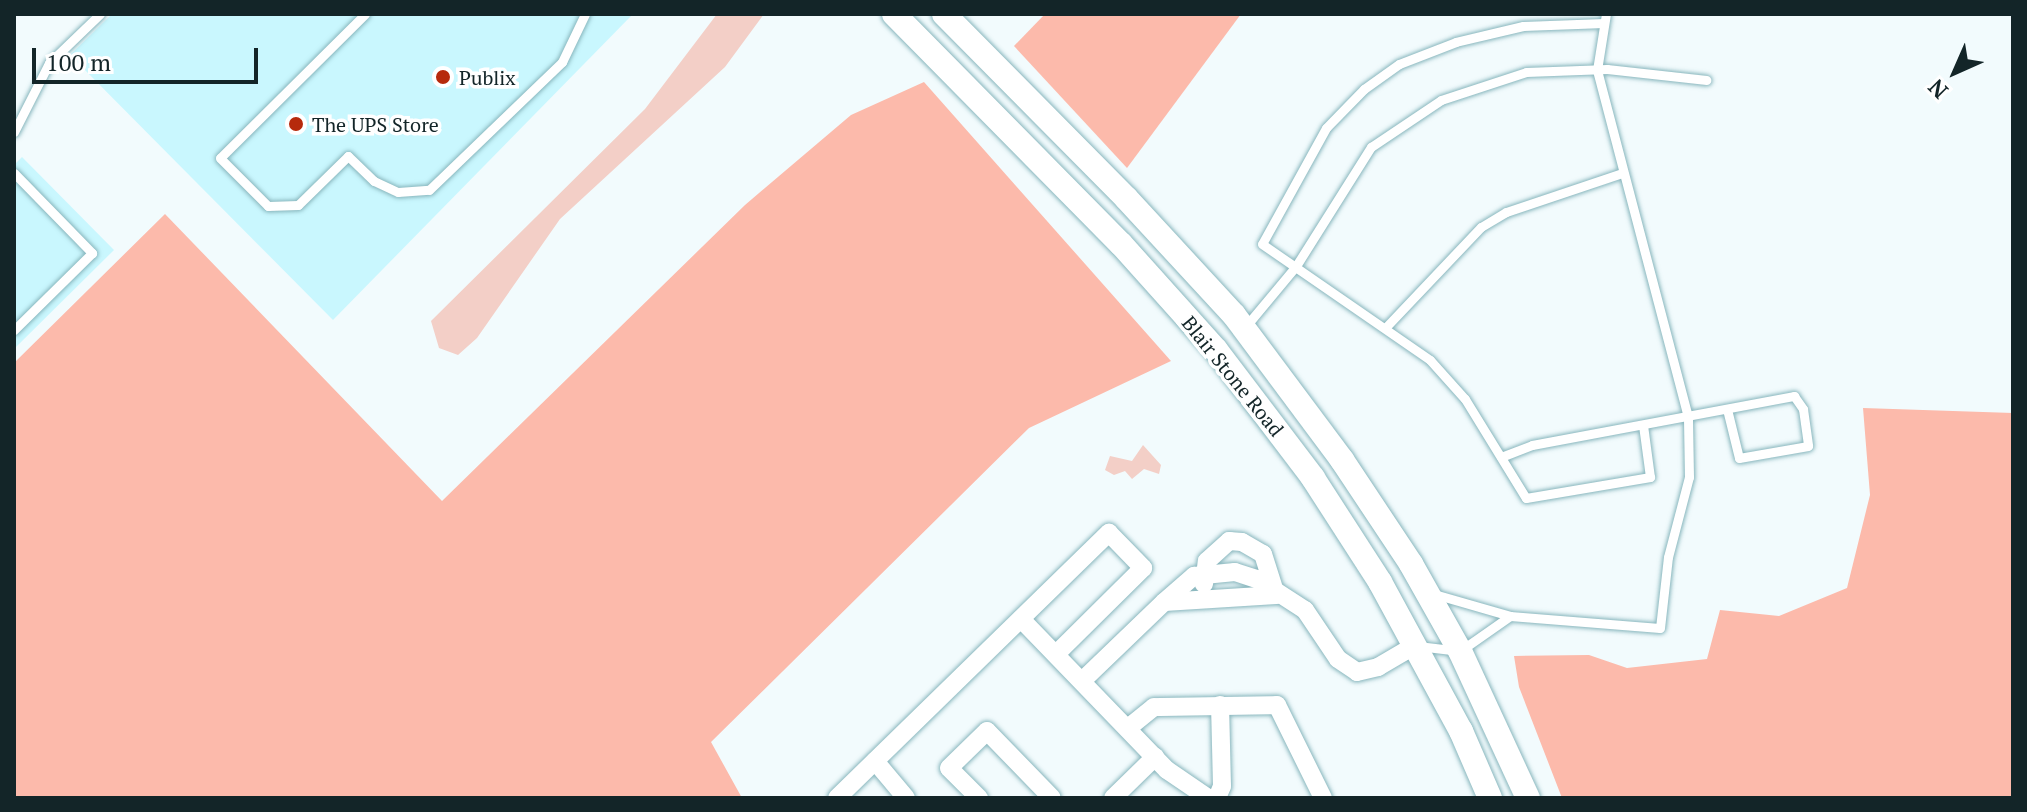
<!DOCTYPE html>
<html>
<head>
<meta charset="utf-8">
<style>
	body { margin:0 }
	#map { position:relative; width:2027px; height:812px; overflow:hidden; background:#f2fbfd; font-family:"PT Serif",serif }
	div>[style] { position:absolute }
	.built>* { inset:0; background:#c9f7fe }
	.green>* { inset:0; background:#fcbaab }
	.water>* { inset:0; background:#f3cfc7 }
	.roads { filter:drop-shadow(0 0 2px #88b6bd) drop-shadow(0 0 2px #88b6bd) }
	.lane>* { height:9px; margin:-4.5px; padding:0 4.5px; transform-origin:4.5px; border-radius:4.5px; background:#fff }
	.street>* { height:18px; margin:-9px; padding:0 9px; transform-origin:9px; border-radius:9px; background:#fff }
	.secondary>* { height:24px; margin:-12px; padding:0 12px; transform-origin:12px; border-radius:12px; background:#fff }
	.dots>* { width:22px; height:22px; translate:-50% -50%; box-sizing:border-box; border:4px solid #fff; border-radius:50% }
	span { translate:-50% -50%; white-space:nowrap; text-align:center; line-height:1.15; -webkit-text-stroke:7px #fff; paint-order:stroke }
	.poi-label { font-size:20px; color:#132528 }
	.left { translate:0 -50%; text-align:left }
	.street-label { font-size:20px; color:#132528 }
	.frame { position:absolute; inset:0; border:16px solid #132528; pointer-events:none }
	.north { position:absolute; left:1915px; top:32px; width:80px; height:80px; -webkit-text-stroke:6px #fff; paint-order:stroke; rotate:225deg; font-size:22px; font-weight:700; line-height:32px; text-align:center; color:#132528 }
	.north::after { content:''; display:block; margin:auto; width:28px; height:36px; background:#132528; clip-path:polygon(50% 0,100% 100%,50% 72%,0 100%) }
	.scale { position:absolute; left:32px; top:48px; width:226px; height:36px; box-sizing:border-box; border:4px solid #132528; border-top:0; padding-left:10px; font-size:24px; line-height:28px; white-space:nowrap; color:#132528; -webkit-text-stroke:6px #fff; paint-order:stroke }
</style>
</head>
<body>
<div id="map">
	<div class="built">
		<div style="clip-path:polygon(112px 14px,633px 14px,333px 320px,70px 55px)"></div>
		<div style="clip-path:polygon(22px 157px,114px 250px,14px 349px,14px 165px)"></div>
	</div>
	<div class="green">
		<div style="clip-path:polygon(1045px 14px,1241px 14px,1127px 168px,1014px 46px)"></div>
		<div style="clip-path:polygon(924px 82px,1171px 361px,1029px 428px,711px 742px,742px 798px,14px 798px,14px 363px,165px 214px,442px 501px,745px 205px,851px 115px)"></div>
		<div style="clip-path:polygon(1863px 408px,2013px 413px,2013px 798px,1562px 798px,1519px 687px,1514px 656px,1589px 655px,1627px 668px,1707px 659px,1720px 610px,1779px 616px,1847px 588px,1870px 495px)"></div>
	</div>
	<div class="water">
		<div style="clip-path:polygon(717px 14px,764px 14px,725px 67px,560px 219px,477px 338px,458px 355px,439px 348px,431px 321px,645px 109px)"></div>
		<div style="clip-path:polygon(1143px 445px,1161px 465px,1159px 474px,1144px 469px,1132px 479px,1125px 471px,1114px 475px,1105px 470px,1110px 456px,1132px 461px)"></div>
	</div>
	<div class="roads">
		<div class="lane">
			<div style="left:365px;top:14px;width:204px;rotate:135.2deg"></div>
			<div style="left:220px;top:158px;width:68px;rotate:45deg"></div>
			<div style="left:268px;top:206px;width:30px;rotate:-2deg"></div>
			<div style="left:298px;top:205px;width:70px;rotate:-44.4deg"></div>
			<div style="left:348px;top:156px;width:36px;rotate:44deg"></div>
			<div style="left:374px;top:181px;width:26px;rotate:25deg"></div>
			<div style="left:398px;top:192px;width:31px;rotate:-4deg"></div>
			<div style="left:429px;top:190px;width:185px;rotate:-43.9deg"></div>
			<div style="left:562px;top:62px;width:53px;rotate:-64.4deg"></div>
			<div style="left:1604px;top:23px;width:81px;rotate:177.9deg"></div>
			<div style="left:1523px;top:26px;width:69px;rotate:166.6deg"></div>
			<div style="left:1456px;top:42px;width:61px;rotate:158.9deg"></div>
			<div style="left:1399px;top:64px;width:43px;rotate:144.5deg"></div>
			<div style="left:1364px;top:89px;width:54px;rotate:134.3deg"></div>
			<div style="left:1326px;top:128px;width:132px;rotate:118.9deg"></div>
			<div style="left:1262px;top:244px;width:204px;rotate:34.6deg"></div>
			<div style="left:1430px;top:360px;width:52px;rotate:48.1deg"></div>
			<div style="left:1465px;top:399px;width:116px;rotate:58.4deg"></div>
			<div style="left:1526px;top:498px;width:126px;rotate:-9.6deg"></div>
			<div style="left:1650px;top:477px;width:52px;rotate:-97.7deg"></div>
			<div style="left:14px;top:132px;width:77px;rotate:-63.1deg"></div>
			<div style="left:49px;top:63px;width:71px;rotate:-43.9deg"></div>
			<div style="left:14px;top:173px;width:112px;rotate:45.7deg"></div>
			<div style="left:92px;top:253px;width:110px;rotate:135.4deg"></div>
			<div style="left:1246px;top:326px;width:78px;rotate:-50.2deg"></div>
			<div style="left:1296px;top:266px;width:141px;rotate:-57.8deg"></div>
			<div style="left:1371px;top:147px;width:84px;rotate:-33.9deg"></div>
			<div style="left:1441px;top:100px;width:89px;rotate:-18.2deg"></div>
			<div style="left:1526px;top:72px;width:81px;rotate:-2.1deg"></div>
			<div style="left:1607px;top:69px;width:100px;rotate:6.3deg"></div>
			<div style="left:1386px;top:327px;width:138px;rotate:-46.5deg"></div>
			<div style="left:1481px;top:227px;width:29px;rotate:-31deg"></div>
			<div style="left:1506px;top:212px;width:122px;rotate:-18.6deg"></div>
			<div style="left:1501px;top:457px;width:33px;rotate:-21deg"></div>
			<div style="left:1532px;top:445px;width:267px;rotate:-10.6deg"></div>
			<div style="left:1794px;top:396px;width:16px;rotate:55deg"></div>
			<div style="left:1803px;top:409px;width:37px;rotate:82deg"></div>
			<div style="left:1808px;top:446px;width:70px;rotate:170.1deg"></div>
			<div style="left:1739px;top:458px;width:50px;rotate:-103.8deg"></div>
			<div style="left:1434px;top:594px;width:79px;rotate:16.1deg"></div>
			<div style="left:1510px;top:616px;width:150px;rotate:4.6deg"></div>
			<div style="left:1660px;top:628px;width:71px;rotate:-83.6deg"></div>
			<div style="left:1668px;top:557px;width:83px;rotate:-75.3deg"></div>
			<div style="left:1689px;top:477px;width:60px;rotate:-91deg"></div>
			<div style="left:1688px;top:417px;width:359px;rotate:-104.7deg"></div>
			<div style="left:1597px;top:70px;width:57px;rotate:-80.9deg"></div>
			<div style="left:1418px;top:646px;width:42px;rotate:6.8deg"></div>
			<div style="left:1460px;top:651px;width:61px;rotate:-35deg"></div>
		</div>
		<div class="street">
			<div style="left:1204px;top:584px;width:23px;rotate:-83deg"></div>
			<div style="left:1207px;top:561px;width:30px;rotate:-42deg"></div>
			<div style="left:1229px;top:541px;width:13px;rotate:4deg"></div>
			<div style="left:1242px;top:542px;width:24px;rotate:30deg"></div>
			<div style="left:1263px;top:554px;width:43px;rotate:72.4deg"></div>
			<div style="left:1276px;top:595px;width:112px;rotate:176.4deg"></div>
			<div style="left:1164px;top:602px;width:40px;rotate:-41deg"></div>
			<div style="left:1194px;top:576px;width:41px;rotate:-5.6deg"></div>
			<div style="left:1235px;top:572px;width:23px;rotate:18deg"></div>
			<div style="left:1257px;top:579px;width:57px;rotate:32.9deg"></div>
			<div style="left:1305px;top:610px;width:59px;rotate:56deg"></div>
			<div style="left:1338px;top:659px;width:23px;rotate:34deg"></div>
			<div style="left:1357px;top:672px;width:22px;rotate:-13deg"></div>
			<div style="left:1378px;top:667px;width:42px;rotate:-30.3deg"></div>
			<div style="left:1021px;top:619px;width:210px;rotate:46deg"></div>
			<div style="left:1167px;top:770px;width:50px;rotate:34.3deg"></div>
			<div style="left:1082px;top:681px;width:114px;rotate:-43.9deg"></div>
			<div style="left:1128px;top:728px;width:33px;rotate:-39deg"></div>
			<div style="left:1154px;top:707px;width:123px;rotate:-0.9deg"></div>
			<div style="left:1277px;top:705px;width:104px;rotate:63.7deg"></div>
			<div style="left:875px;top:761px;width:48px;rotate:50deg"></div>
			<div style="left:837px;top:798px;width:380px;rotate:-44.3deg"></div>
			<div style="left:1109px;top:533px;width:49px;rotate:45.8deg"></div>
			<div style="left:1143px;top:568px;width:122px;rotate:135.3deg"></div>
			<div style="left:979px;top:798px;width:42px;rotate:-135deg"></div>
			<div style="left:949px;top:768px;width:53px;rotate:-44.2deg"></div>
			<div style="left:987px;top:731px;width:93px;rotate:45.9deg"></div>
			<div style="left:1113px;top:798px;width:59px;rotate:-44.3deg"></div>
			<div style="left:1217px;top:798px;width:13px;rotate:-67deg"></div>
			<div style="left:1222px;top:786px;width:81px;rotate:-91.4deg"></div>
		</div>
		<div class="secondary">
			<div style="left:894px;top:14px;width:323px;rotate:45.4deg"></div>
			<div style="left:1121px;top:244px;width:142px;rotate:48.1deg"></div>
			<div style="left:1216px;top:350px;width:161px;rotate:52.8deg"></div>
			<div style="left:1313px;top:478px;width:124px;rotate:57.2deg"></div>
			<div style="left:1380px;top:582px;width:170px;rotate:61.5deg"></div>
			<div style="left:1461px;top:731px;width:73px;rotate:66.6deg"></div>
			<div style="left:944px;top:14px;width:259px;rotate:45.3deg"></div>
			<div style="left:1126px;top:198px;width:159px;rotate:47.3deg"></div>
			<div style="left:1234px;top:315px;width:181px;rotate:53.3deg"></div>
			<div style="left:1342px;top:460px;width:125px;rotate:56.4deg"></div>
			<div style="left:1411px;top:564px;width:100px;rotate:60.6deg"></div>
			<div style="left:1460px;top:651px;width:162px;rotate:65.2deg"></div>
		</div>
	</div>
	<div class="dots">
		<div style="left:443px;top:77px;background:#b62a0c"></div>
		<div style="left:296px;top:124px;background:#b62a0c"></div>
	</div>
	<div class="poi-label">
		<span class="left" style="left:459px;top:77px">Publix</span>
		<span class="left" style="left:312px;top:124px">The UPS Store</span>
	</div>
	<div class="street-label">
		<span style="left:1233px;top:376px;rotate:51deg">Blair Stone Road</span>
	</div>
	<div class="frame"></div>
	<div class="north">N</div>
	<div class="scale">100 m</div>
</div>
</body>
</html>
